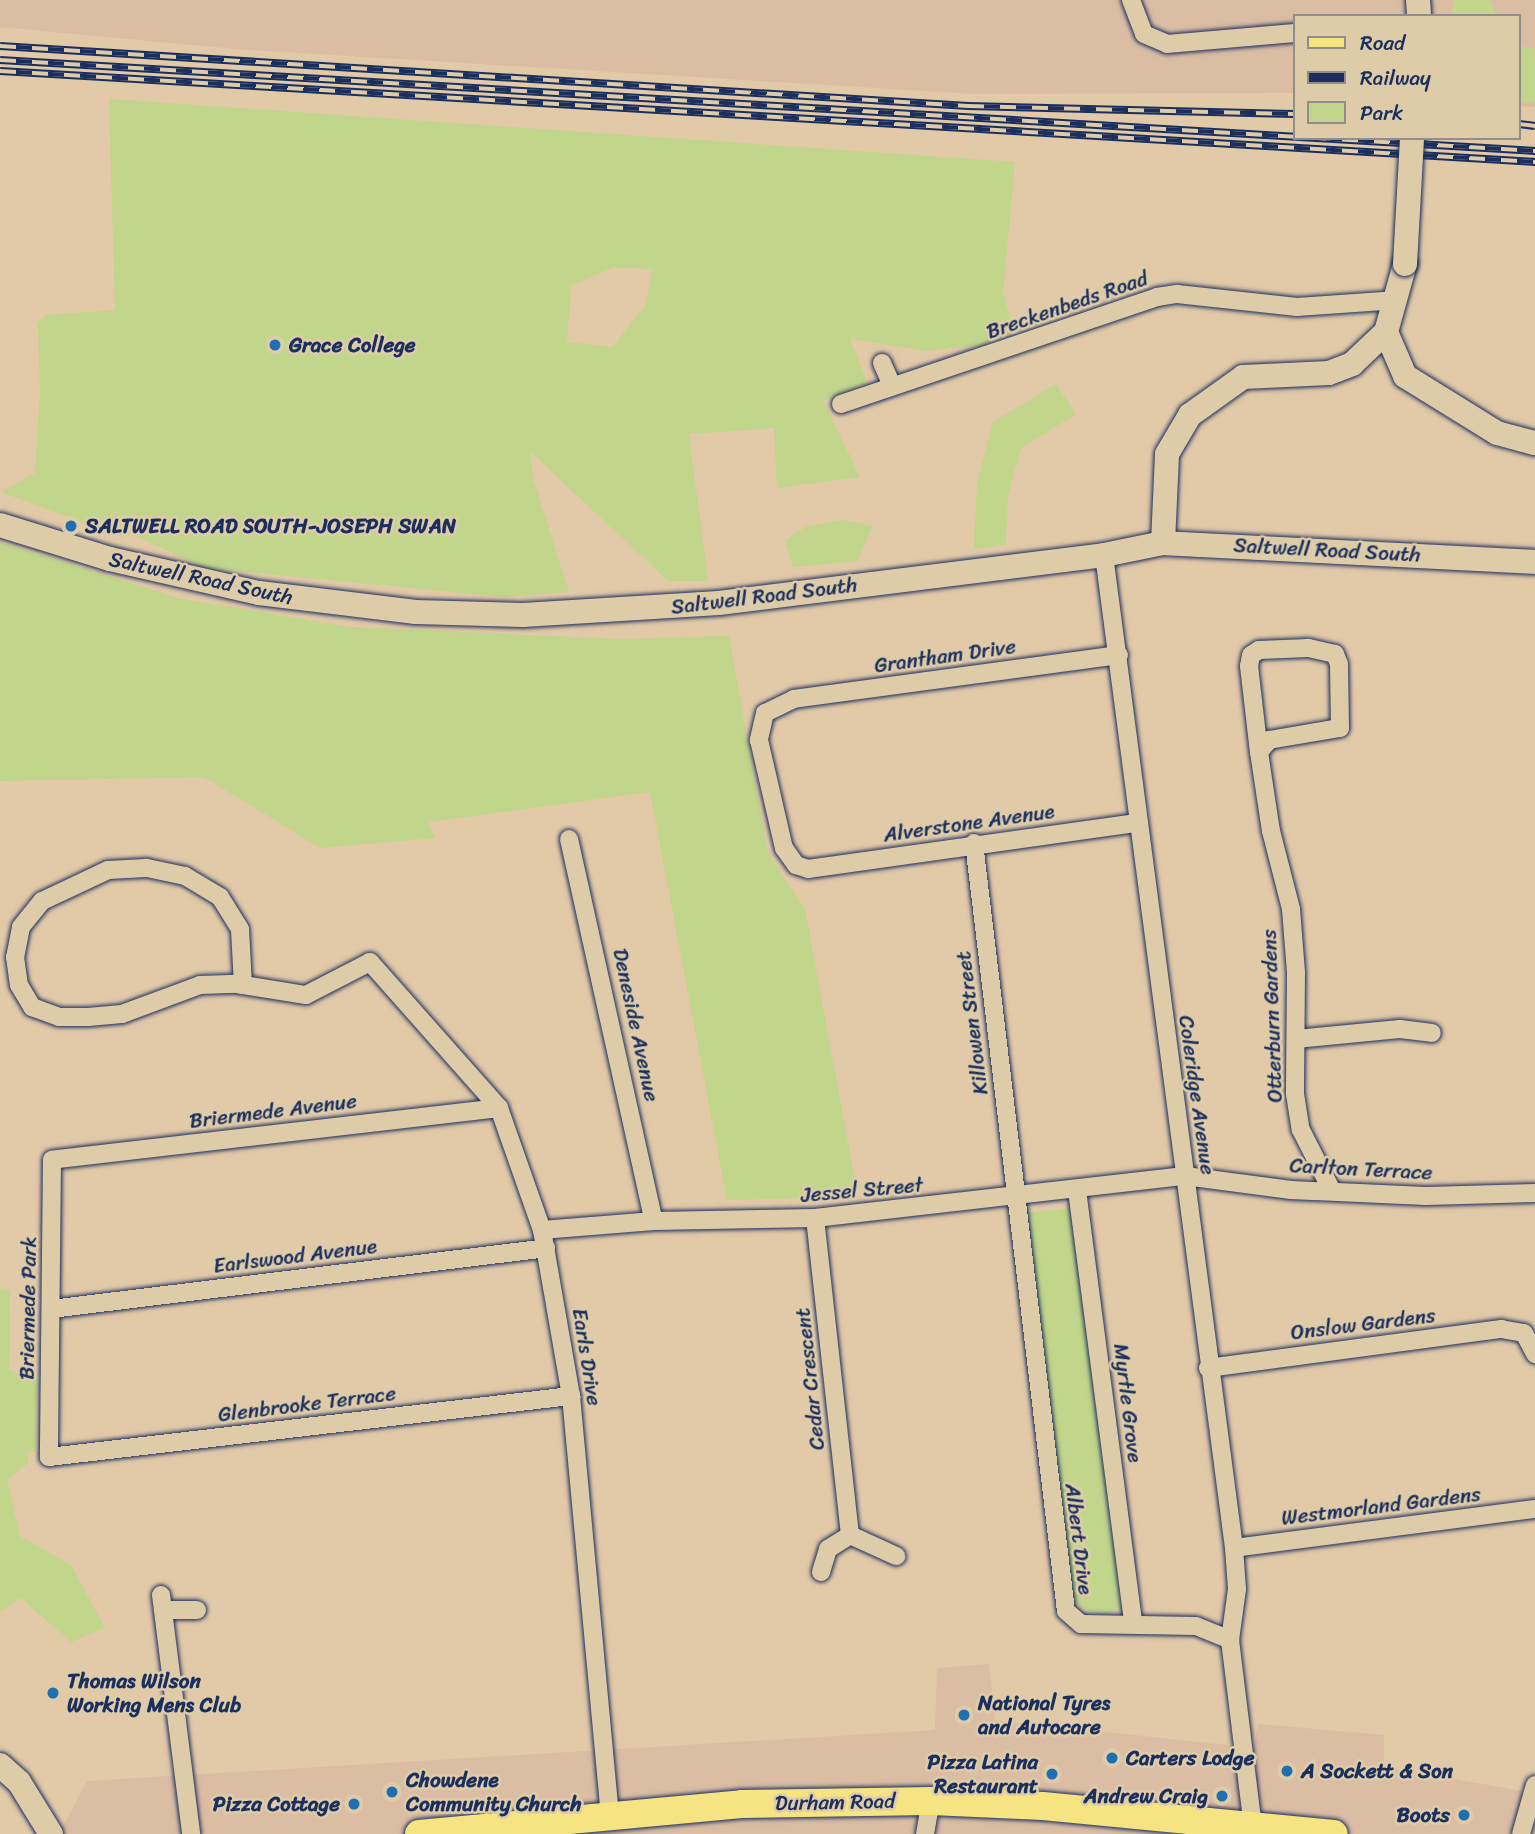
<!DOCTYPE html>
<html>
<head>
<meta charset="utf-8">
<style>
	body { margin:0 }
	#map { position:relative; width:1535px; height:1834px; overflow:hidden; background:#e2c9a8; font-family:Sriracha,sans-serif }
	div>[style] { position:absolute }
	.built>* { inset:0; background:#dbbda4 }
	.green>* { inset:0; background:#c1d58b }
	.roads { filter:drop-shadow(0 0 2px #1b2f5e) drop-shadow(0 0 2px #1b2f5e) }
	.street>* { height:18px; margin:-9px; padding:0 9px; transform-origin:9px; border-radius:9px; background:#decca9 }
	.secondary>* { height:24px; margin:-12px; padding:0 12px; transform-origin:12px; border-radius:12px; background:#decca9 }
	.primary>* { height:28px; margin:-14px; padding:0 14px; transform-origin:14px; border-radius:14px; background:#f6e381 }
	.rail>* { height:8px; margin-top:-4px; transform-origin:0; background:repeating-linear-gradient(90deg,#decca9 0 16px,#1b2f5e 0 32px); box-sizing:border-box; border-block:2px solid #1b2f5e }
	.bridges { filter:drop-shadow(0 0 2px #1b2f5e) drop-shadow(0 0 2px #1b2f5e) }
	.secondary-bridge>* { height:24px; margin:-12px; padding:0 12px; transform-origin:12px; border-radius:12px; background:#decca9 }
	.dots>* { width:19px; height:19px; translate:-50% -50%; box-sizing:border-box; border:4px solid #decca9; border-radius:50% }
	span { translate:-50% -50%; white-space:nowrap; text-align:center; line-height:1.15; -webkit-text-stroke:5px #decca9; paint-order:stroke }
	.street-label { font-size:21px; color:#1b2f5e }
	.poi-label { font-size:21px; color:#1b2f5e; font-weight:700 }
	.left { translate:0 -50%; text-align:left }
	.right { translate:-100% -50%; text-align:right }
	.legend { position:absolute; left:1293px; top:14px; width:228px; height:126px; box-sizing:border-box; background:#decca9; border:2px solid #908d8b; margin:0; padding:9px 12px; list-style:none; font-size:21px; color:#1b2f5e }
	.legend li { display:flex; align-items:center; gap:14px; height:35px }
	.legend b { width:35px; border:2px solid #908d8b }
</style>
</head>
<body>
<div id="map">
	<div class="built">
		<div style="clip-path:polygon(0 0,1535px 0,1535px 107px,1519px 106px,1519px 16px,1295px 16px,1295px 93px,974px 94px,235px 49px,0 27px)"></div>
		<div style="clip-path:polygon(989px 1664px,995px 1720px,1254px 1748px,1258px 1724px,1384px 1735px,1384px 1767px,1535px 1793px,1535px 1834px,59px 1834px,87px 1781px,935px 1730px,937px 1668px)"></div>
	</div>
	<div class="green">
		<div style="clip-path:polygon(1453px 0,1489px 0,1497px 16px,1452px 16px)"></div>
		<div style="clip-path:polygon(1519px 46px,1535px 49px,1535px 103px,1519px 102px)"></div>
		<div style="clip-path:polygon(evenodd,109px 99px,1015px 162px,1003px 292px,1014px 332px,981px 345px,927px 351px,850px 339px,867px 382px,823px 401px,860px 477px,777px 488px,774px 428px,689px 434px,708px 581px,668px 581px,531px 452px,532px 475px,569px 592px,503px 597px,205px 568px,131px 534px,123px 537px,1px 492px,35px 473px,40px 393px,38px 323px,45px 315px,115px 310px,109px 99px,613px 267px,653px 269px,645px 306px,612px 347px,567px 342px,571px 286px,613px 267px)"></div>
		<div style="clip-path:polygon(1056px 384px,1076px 414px,1021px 448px,1008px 495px,1006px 545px,974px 549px,977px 484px,993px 422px)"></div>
		<div style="clip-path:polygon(843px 520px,873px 526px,857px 561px,793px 567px,785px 541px,805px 527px)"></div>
		<div style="clip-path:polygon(0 542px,182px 599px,350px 627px,622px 639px,729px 636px,768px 854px,805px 909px,858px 1197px,727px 1200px,650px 792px,428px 822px,435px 838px,320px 848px,204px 777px,0 781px)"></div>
		<div style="clip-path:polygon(1071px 1208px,1121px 1605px,1106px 1615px,1089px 1612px,1071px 1599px,1025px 1213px)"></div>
		<div style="clip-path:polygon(0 1288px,10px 1290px,9px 1371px,37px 1374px,36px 1451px,28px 1453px,28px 1463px,7px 1480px,20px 1536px,71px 1565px,105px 1628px,71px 1642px,21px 1598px,0 1611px)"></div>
	</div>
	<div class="roads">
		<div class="street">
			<div style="left:1131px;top:0;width:36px;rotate:69deg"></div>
			<div style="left:1144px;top:34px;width:25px;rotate:23deg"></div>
			<div style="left:1167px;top:44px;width:128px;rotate:-4.9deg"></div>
			<div style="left:882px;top:363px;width:24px;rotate:66deg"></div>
			<div style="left:841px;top:404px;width:334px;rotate:-18.7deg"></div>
			<div style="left:1157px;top:297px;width:20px;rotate:-9deg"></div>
			<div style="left:1177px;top:294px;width:121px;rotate:6.2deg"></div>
			<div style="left:1297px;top:307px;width:101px;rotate:-4deg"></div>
			<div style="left:1104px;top:555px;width:1001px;rotate:82.54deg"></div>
			<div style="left:1234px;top:1548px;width:41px;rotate:85.8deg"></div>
			<div style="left:1237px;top:1589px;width:51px;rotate:97.8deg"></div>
			<div style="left:1119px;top:655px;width:328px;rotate:172.3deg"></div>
			<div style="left:794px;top:699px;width:32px;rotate:154deg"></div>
			<div style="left:765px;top:713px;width:28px;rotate:103deg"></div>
			<div style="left:759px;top:740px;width:111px;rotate:77deg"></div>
			<div style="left:784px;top:848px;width:21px;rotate:55deg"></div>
			<div style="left:796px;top:865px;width:13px;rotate:18deg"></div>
			<div style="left:808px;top:869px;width:332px;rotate:-8deg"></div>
			<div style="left:1259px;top:752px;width:16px;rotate:-50deg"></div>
			<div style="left:1269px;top:740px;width:72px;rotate:-9.6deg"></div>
			<div style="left:1340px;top:728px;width:64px;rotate:-90.9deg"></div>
			<div style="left:1339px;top:664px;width:11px;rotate:-112deg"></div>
			<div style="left:1335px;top:654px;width:28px;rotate:-167deg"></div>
			<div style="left:1308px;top:648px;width:49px;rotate:177.7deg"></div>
			<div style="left:1259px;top:650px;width:9px;rotate:148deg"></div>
			<div style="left:1251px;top:655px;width:11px;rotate:100deg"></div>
			<div style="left:1249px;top:666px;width:87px;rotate:83.4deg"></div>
			<div style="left:1259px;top:752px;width:80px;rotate:81.4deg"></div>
			<div style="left:1271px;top:831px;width:81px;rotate:75.6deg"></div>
			<div style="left:1291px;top:909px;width:64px;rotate:85.5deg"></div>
			<div style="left:1296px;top:973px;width:121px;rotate:90.5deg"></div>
			<div style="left:1295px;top:1094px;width:36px;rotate:81deg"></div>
			<div style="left:1301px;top:1130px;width:68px;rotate:63.1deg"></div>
			<div style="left:569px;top:839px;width:391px;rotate:77.5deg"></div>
			<div style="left:974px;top:843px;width:773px;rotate:83.17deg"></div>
			<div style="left:1066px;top:1611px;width:20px;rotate:41deg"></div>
			<div style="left:1081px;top:1624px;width:115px;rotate:1deg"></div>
			<div style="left:1196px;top:1626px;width:37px;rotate:22deg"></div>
			<div style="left:1230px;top:1640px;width:188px;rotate:83deg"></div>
			<div style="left:243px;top:985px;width:56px;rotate:-93.1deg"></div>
			<div style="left:240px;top:929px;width:38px;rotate:-122deg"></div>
			<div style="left:220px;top:897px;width:41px;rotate:-149deg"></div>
			<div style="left:185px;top:876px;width:40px;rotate:-168deg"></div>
			<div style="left:146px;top:868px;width:38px;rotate:177deg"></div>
			<div style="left:108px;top:870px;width:73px;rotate:154.8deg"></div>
			<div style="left:42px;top:901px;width:33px;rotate:129deg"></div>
			<div style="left:21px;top:927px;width:31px;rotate:101deg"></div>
			<div style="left:15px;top:957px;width:28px;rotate:82deg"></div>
			<div style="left:19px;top:985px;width:26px;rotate:59deg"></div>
			<div style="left:32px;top:1007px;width:29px;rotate:20deg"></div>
			<div style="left:59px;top:1017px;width:29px"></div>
			<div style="left:88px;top:1017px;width:34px;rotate:-5deg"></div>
			<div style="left:122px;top:1014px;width:83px;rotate:-20.4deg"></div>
			<div style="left:200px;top:985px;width:37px;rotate:-2deg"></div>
			<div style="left:237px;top:984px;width:70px;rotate:9.1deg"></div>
			<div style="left:306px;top:995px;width:72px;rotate:-27.3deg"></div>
			<div style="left:370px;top:962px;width:195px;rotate:48.5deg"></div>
			<div style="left:499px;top:1108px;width:129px;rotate:70.6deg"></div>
			<div style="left:542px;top:1230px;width:169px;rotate:80.1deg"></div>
			<div style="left:571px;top:1396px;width:421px;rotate:84.7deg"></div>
			<div style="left:1296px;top:1039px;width:104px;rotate:-5.5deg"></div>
			<div style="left:1400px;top:1029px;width:32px;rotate:7deg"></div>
			<div style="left:499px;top:1108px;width:450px;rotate:173.4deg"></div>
			<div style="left:52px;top:1160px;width:297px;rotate:90.6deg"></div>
			<div style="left:49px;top:1457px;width:526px;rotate:-6.67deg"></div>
			<div style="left:1077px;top:1190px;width:436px;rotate:82.6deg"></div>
			<div style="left:815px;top:1218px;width:319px;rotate:83.7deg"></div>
			<div style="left:542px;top:1230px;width:112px;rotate:-4.6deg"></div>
			<div style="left:654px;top:1221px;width:161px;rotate:-1.1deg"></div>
			<div style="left:815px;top:1218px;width:372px;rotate:-6.5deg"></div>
			<div style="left:1185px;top:1176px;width:107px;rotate:7.5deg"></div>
			<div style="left:1291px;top:1190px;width:135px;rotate:2.5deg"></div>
			<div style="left:1426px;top:1196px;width:109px;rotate:-1.6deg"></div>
			<div style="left:51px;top:1309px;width:499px;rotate:-7deg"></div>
			<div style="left:1208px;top:1368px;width:296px;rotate:-7.6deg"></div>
			<div style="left:1501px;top:1329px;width:23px;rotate:10deg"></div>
			<div style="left:1524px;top:1333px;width:24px;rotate:62deg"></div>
			<div style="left:1234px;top:1548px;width:304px;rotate:-7.4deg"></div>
			<div style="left:821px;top:1572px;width:24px;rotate:-73deg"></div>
			<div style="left:828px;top:1549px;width:26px;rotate:-32deg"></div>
			<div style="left:850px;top:1535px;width:51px;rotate:24.5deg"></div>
			<div style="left:161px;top:1595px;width:241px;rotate:82.8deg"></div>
			<div style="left:164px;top:1610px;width:33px"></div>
			<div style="left:925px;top:1834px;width:34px;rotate:-80deg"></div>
			<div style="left:1521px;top:1834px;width:51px;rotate:-74.1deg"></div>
		</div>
		<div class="secondary">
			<div style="left:1418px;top:0;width:16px;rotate:86deg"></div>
			<div style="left:1386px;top:332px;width:48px;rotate:66.6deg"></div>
			<div style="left:1405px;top:376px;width:108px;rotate:31.8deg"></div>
			<div style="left:1497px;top:433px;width:39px;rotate:15deg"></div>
			<div style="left:0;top:525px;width:115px;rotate:17.2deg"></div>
			<div style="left:110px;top:559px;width:153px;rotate:12.9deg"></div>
			<div style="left:259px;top:593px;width:158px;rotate:6.9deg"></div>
			<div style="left:416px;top:612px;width:107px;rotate:1.6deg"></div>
			<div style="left:523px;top:615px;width:196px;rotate:-3.5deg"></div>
			<div style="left:719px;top:603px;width:388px;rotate:-7.1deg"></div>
			<div style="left:1104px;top:555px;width:60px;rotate:-11.5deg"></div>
			<div style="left:1163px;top:543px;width:372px;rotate:2.9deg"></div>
			<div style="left:1163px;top:543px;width:89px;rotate:-87.4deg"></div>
			<div style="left:1167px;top:454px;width:45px;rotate:-59.5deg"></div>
			<div style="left:1190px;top:415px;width:65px;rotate:-35.6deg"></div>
			<div style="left:1243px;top:377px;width:86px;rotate:-2.7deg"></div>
			<div style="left:1329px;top:373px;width:25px;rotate:-21deg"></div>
			<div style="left:1352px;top:364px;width:47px;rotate:-43.3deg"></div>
			<div style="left:1386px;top:332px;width:71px;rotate:-74.4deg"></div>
			<div style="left:0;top:1765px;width:25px;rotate:42deg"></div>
			<div style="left:19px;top:1782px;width:61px;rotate:58.4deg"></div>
		</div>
		<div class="primary">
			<div style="left:419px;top:1834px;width:324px;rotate:-5.3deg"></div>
			<div style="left:742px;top:1804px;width:189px;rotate:-0.9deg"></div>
			<div style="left:931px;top:1801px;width:112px;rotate:2.6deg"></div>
			<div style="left:1043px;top:1806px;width:292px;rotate:5.5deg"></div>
		</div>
	</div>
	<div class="rail">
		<div style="left:0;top:46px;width:970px;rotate:3.55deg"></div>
		<div style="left:968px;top:106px;width:327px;rotate:1.4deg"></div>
		<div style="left:0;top:60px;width:1538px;rotate:3.39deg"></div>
		<div style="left:0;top:71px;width:1538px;rotate:3.39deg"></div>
		<div style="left:1519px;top:124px;width:16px;rotate:7deg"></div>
	</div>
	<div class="bridges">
		<div class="secondary-bridge">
			<div style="left:1405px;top:264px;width:126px;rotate:-86.8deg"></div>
		</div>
	</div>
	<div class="dots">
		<div style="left:275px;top:345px;background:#1f6fb2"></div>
		<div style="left:71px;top:526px;background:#1f6fb2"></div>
		<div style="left:53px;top:1693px;background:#1f6fb2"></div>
		<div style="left:964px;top:1715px;background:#1f6fb2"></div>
		<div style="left:1112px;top:1758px;background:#1f6fb2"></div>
		<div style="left:1287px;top:1771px;background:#1f6fb2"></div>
		<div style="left:1052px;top:1774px;background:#1f6fb2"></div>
		<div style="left:392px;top:1792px;background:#1f6fb2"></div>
		<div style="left:1222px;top:1796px;background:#1f6fb2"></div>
		<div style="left:354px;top:1804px;background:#1f6fb2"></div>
		<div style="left:1464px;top:1815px;background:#1f6fb2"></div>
	</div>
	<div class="street-label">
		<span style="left:1067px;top:305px;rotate:-19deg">Breckenbeds Road</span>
		<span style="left:1327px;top:550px;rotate:3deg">Saltwell Road South</span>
		<span style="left:201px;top:578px;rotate:12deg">Saltwell Road South</span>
		<span style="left:764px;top:596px;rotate:-7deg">Saltwell Road South</span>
		<span style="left:945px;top:656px;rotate:-8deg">Grantham Drive</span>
		<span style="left:969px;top:823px;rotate:-8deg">Alverstone Avenue</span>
		<span style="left:1272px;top:1016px;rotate:-92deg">Otterburn Gardens</span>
		<span style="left:972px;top:1023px;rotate:-97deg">Killowen Street</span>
		<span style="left:636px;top:1025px;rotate:78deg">Deneside Avenue</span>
		<span style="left:1197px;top:1095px;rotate:82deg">Coleridge Avenue</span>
		<span style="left:273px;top:1111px;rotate:-7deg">Briermede Avenue</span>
		<span style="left:1361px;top:1169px;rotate:3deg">Carlton Terrace</span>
		<span style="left:862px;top:1190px;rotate:-5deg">Jessel Street</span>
		<span style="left:295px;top:1256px;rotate:-7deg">Earlswood Avenue</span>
		<span style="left:28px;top:1308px;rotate:-89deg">Briermede Park</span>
		<span style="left:1363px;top:1324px;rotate:-7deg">Onslow Gardens</span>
		<span style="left:587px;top:1357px;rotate:81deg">Earls Drive</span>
		<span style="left:810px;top:1379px;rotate:-96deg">Cedar Crescent</span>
		<span style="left:1128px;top:1403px;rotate:83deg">Myrtle Grove</span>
		<span style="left:307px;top:1404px;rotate:-7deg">Glenbrooke Terrace</span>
		<span style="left:1381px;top:1506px;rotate:-7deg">Westmorland Gardens</span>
		<span style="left:1079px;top:1539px;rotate:83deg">Albert Drive</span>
		<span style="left:835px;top:1802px;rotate:-1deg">Durham Road</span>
	</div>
	<div class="poi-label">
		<span class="left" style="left:289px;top:345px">Grace College</span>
		<span class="left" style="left:85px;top:526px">SALTWELL ROAD SOUTH-JOSEPH SWAN</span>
		<span class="left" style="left:67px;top:1693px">Thomas Wilson<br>Working Mens Club</span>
		<span class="left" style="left:978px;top:1715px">National Tyres<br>and Autocare</span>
		<span class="left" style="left:1126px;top:1758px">Carters Lodge</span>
		<span class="right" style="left:1038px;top:1774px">Pizza Latina<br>Restaurant</span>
		<span class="left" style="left:1301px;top:1771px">A Sockett &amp; Son</span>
		<span class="left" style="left:406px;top:1792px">Chowdene<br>Community Church</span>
		<span class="right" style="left:1208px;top:1796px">Andrew Craig</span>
		<span class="right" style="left:340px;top:1804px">Pizza Cottage</span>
		<span class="right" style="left:1450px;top:1815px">Boots</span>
	</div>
	<ul class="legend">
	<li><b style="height:9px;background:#f6e381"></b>Road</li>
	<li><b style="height:9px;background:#1b2f5e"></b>Railway</li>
	<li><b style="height:19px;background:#c1d58b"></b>Park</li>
	</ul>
</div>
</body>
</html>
